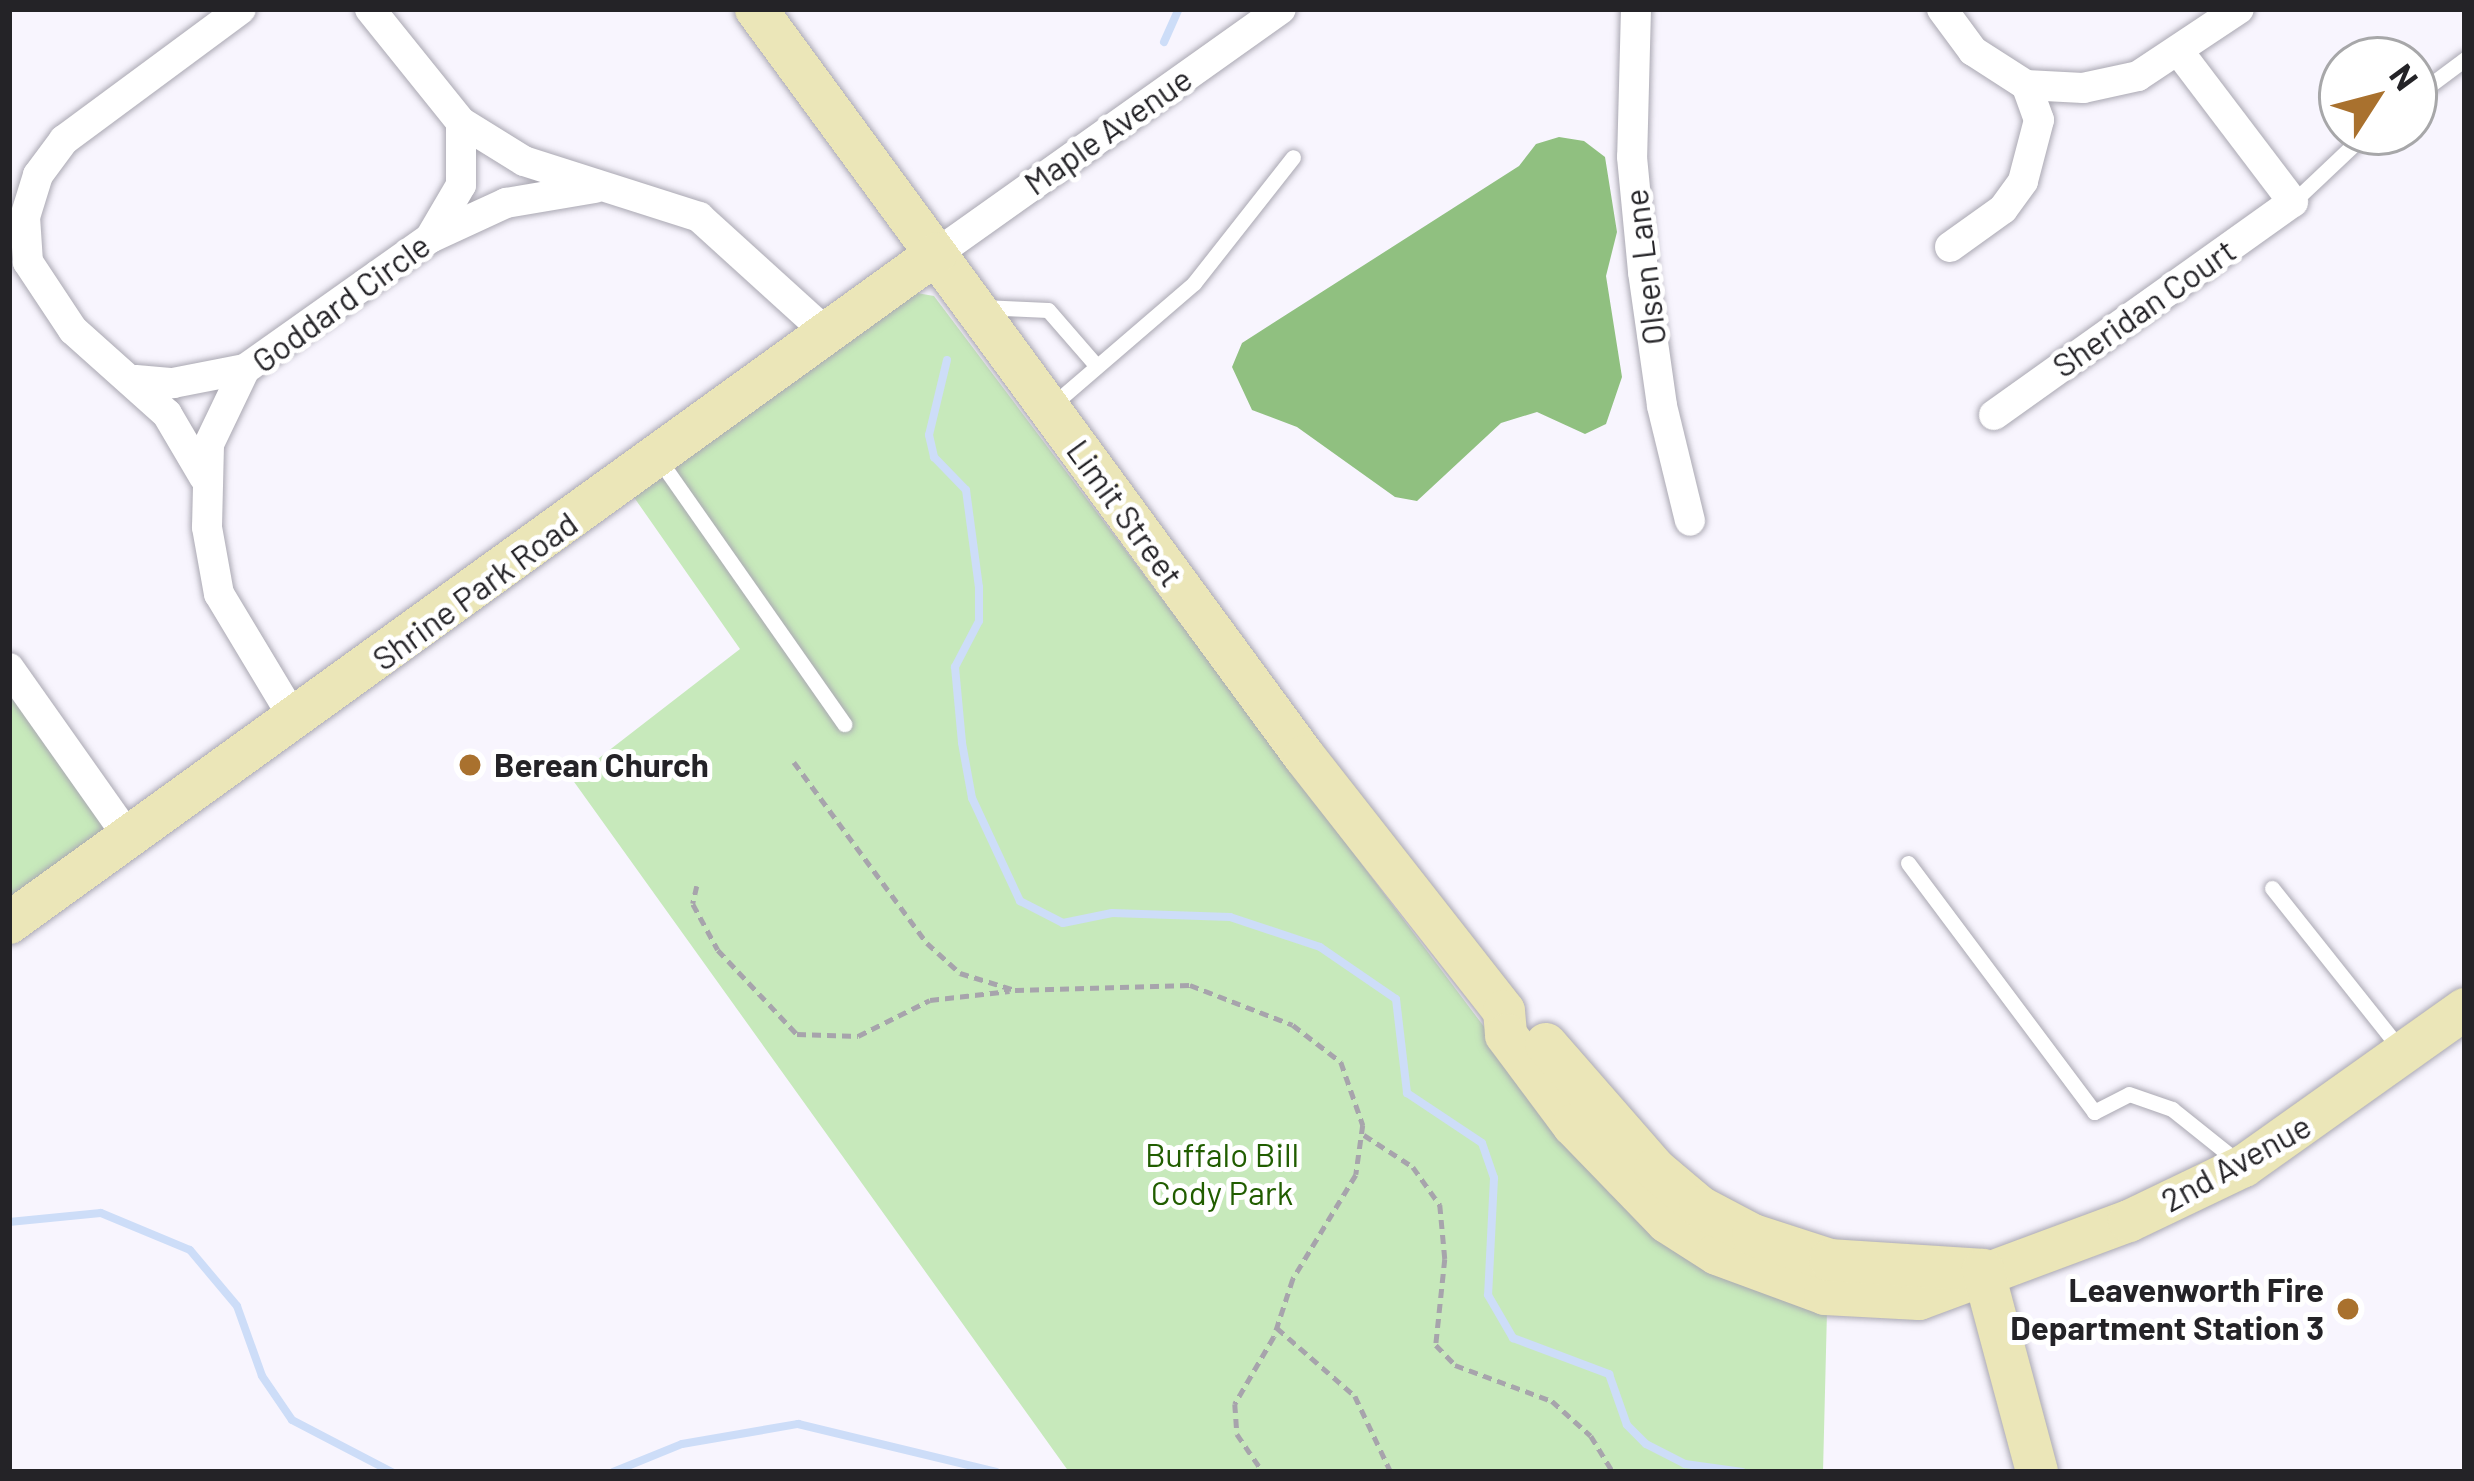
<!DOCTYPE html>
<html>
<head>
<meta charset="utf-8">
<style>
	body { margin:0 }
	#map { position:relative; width:2474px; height:1481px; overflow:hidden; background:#f8f5fe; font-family:Barlow,sans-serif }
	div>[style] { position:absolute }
	.green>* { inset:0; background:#c7e9bb }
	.forest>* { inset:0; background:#90c080 }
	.stream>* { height:8px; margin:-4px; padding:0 4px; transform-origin:4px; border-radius:4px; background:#cdddf8 }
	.path>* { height:4.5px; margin-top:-2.25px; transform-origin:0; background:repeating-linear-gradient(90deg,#a7a4ac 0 9px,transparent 0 15px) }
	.roads { filter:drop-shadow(0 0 3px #aaa8b2) drop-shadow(0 0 3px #aaa8b2) }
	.lane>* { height:15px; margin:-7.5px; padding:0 7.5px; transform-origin:7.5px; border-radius:7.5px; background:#fff }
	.street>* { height:30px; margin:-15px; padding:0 15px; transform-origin:15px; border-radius:15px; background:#fff }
	.secondary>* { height:42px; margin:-21px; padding:0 21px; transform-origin:21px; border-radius:21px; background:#ebe6b8 }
	.dots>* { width:33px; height:33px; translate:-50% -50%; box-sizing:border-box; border:6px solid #fff; border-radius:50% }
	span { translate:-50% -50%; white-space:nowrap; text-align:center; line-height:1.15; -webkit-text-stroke:10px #fff; paint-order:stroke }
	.street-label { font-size:33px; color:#242327 }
	.poi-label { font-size:33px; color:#242327; font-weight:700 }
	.left { translate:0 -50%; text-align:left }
	.right { translate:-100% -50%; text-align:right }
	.park-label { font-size:33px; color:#215d00 }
	.frame { position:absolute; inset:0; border:12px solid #242327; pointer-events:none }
	.north { position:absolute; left:2318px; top:36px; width:120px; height:120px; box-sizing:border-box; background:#fff; border:3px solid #a7a7a9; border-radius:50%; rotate:54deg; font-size:33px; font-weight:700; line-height:48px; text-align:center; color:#242327 }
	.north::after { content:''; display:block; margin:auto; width:42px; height:54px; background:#a9712e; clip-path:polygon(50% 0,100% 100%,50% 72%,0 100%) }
</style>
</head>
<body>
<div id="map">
	<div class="green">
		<div style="clip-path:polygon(917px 293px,934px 296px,1610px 1194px,1719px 1276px,1827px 1311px,1823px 1472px,1069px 1472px,572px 779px,740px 649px,631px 493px)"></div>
		<div style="clip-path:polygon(9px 668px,129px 838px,9px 925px)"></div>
	</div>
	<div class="forest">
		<div style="clip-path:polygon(1559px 137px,1584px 141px,1605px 157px,1617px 232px,1606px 276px,1622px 377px,1606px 424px,1585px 434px,1537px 412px,1501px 423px,1417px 501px,1395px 497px,1297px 427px,1252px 410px,1232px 367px,1242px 343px,1519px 166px,1536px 144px)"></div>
	</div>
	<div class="stream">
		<div style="left:1164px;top:42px;width:36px;rotate:-66deg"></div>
		<div style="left:947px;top:360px;width:77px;rotate:103.5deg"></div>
		<div style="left:929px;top:435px;width:23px;rotate:77deg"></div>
		<div style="left:934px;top:457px;width:46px;rotate:45.9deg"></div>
		<div style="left:966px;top:490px;width:98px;rotate:82.4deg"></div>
		<div style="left:979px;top:587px;width:34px;rotate:90deg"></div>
		<div style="left:979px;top:621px;width:52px;rotate:117.6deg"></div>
		<div style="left:955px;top:667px;width:76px;rotate:84.7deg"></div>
		<div style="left:962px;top:743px;width:56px;rotate:79.7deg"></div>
		<div style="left:972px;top:798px;width:114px;rotate:65deg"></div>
		<div style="left:1020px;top:901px;width:48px;rotate:27.1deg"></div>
		<div style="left:1063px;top:923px;width:50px;rotate:-11.5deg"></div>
		<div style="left:1112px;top:913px;width:118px;rotate:1.9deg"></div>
		<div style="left:1230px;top:917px;width:95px;rotate:18.4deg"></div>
		<div style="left:1320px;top:947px;width:92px;rotate:34.4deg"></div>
		<div style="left:1396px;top:999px;width:95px;rotate:83.3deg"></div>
		<div style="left:1407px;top:1093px;width:90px;rotate:33.7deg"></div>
		<div style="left:1482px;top:1143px;width:37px;rotate:71deg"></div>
		<div style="left:1494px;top:1178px;width:117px;rotate:92.9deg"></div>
		<div style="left:1488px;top:1295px;width:50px;rotate:59.8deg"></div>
		<div style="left:1513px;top:1338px;width:103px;rotate:20.6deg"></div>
		<div style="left:1609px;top:1374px;width:54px;rotate:70.6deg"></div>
		<div style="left:1627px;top:1425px;width:27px;rotate:45deg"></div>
		<div style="left:1646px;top:1444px;width:44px;rotate:27.1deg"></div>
		<div style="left:1685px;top:1464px;width:58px;rotate:8deg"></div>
		<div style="left:9px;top:1222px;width:92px;rotate:-5.6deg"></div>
		<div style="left:101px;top:1213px;width:96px;rotate:22.6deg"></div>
		<div style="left:190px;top:1250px;width:73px;rotate:50deg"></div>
		<div style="left:237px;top:1306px;width:74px;rotate:70.3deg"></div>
		<div style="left:262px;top:1376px;width:53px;rotate:55.7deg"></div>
		<div style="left:292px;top:1420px;width:113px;rotate:27.5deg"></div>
		<div style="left:613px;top:1472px;width:74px;rotate:-22.1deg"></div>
		<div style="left:682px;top:1444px;width:118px;rotate:-9.8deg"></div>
		<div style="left:798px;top:1424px;width:204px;rotate:13.6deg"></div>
	</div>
	<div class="path">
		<div style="left:794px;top:762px;width:225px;rotate:53.7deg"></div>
		<div style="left:927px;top:943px;width:45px;rotate:42.3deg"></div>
		<div style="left:960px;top:973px;width:58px;rotate:17.2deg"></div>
		<div style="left:1015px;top:990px;width:175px;rotate:-1.6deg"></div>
		<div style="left:1190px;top:985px;width:110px;rotate:21.2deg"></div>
		<div style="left:1293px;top:1025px;width:61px;rotate:37.6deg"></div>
		<div style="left:1341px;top:1062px;width:67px;rotate:70.8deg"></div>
		<div style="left:1363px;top:1125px;width:50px;rotate:98deg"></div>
		<div style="left:1356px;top:1175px;width:122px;rotate:121.2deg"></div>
		<div style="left:1293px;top:1279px;width:61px;rotate:108.1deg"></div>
		<div style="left:1274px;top:1337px;width:78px;rotate:120.2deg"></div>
		<div style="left:1235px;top:1404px;width:30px;rotate:86deg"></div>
		<div style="left:1237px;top:1434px;width:46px;rotate:55.6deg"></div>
		<div style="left:697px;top:886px;width:18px;rotate:103deg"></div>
		<div style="left:693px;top:904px;width:52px;rotate:61.5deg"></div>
		<div style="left:718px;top:950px;width:115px;rotate:46.8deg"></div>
		<div style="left:797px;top:1034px;width:61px;rotate:1.9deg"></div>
		<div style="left:858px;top:1036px;width:80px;rotate:-26.6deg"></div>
		<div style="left:930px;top:1000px;width:80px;rotate:-6.5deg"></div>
		<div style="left:1364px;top:1135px;width:59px;rotate:33.1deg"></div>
		<div style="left:1413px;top:1167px;width:47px;rotate:54.6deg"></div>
		<div style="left:1440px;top:1205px;width:54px;rotate:84.7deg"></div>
		<div style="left:1445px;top:1259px;width:86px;rotate:96deg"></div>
		<div style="left:1436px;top:1345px;width:28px;rotate:46deg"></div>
		<div style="left:1455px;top:1365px;width:103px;rotate:20.4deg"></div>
		<div style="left:1552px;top:1401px;width:52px;rotate:41.9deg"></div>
		<div style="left:1591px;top:1436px;width:42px;rotate:58.6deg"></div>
		<div style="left:1277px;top:1328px;width:103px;rotate:41.1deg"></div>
		<div style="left:1355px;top:1396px;width:84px;rotate:64.7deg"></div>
	</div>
	<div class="roads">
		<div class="lane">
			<div style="left:2414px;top:97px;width:64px;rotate:-36.7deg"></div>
			<div style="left:2293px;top:202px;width:102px;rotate:-43.4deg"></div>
			<div style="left:982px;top:307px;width:66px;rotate:2.6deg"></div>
			<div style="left:1048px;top:310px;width:70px;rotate:49deg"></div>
			<div style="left:1050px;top:407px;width:190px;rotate:-40.7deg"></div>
			<div style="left:1194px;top:283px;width:160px;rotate:-51.8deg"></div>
			<div style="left:658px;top:458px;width:325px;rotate:55deg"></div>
			<div style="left:1908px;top:863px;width:311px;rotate:53.2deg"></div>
			<div style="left:2094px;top:1112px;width:39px;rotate:-27deg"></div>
			<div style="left:2129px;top:1094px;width:46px;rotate:19.2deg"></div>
			<div style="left:2172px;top:1109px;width:90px;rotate:38.7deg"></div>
			<div style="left:2272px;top:888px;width:207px;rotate:51.5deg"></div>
		</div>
		<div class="street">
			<div style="left:370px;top:9px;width:145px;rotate:51.2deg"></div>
			<div style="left:461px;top:122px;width:63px;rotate:90deg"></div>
			<div style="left:461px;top:185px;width:61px;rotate:120.3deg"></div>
			<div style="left:1636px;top:9px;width:148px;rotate:91.5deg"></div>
			<div style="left:1632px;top:157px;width:116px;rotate:84.5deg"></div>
			<div style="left:1643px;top:272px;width:135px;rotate:81.9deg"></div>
			<div style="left:1662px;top:406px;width:118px;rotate:76.3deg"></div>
			<div style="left:1942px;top:9px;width:52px;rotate:53.6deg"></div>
			<div style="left:1973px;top:51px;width:63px;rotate:32.7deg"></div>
			<div style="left:2026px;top:85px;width:57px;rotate:3deg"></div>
			<div style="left:2083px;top:88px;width:56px;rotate:-12.3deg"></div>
			<div style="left:2138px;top:76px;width:121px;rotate:-33.6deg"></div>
			<div style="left:461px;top:122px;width:74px;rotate:31.8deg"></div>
			<div style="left:524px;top:161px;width:184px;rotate:17.7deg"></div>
			<div style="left:699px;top:217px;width:173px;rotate:42.2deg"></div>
			<div style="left:1950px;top:247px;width:65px;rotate:-35.6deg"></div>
			<div style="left:2003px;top:209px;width:34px;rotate:-54deg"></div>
			<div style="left:2023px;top:181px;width:63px;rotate:-75.3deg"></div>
			<div style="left:2039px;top:120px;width:37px;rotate:-110deg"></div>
			<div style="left:936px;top:254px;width:423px;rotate:-35.4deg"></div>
			<div style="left:136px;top:380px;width:37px;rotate:5deg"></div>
			<div style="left:173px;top:383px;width:73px;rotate:-11deg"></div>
			<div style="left:1994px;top:415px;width:367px;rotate:-35.5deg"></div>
			<div style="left:2293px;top:202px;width:188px;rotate:-127.2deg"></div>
			<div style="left:204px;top:477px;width:73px;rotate:-120.4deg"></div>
			<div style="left:167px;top:414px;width:126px;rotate:-138.2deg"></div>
			<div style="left:73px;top:330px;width:82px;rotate:-123.5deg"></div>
			<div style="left:28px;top:262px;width:45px;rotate:-93.8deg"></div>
			<div style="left:25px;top:217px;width:44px;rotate:-72.8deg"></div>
			<div style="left:38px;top:175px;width:44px;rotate:-53.4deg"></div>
			<div style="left:64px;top:140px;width:220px;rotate:-36.5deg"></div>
			<div style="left:9px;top:668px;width:208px;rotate:54.8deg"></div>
			<div style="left:296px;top:722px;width:149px;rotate:-121deg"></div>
			<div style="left:219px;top:594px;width:68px;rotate:-100.2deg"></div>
			<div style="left:207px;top:527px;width:83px;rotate:-88.6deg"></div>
			<div style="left:209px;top:444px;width:83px;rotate:-64.4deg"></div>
			<div style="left:245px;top:369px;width:227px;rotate:-35.3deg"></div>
			<div style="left:430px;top:238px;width:84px;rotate:-24.7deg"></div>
			<div style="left:506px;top:203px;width:90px;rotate:-9.6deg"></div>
		</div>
		<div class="secondary">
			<div style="left:756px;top:9px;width:926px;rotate:53.74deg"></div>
			<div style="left:1304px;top:756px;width:324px;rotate:51.9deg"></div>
			<div style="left:1504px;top:1011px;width:24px;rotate:85deg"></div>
			<div style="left:1506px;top:1035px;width:112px;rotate:53.3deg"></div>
			<div style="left:1573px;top:1125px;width:135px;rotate:45.9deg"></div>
			<div style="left:1667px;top:1222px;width:59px;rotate:32.6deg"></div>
			<div style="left:1717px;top:1254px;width:115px;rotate:20.3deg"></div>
			<div style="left:1825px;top:1294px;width:94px;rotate:3deg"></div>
			<div style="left:1919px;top:1299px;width:224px;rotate:-20.4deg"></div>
			<div style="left:2129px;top:1221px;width:127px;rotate:-25.6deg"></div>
			<div style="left:2244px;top:1166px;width:271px;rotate:-35.4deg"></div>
			<div style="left:9px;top:923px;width:1143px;rotate:-35.82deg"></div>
			<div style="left:1546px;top:1044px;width:166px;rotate:48.9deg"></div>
			<div style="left:1655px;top:1169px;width:59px;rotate:40.2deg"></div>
			<div style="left:1700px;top:1207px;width:60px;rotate:27.8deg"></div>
			<div style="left:1753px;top:1235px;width:81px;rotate:18deg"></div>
			<div style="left:1830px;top:1260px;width:153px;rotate:3.7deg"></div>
			<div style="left:1983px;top:1270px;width:209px;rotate:75deg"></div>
		</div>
	</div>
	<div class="dots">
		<div style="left:470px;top:765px;background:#a9712e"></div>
		<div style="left:2348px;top:1309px;background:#a9712e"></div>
	</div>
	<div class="street-label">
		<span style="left:1108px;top:131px;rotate:-35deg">Maple Avenue</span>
		<span style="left:1645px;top:267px;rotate:-97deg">Olsen Lane</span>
		<span style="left:341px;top:303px;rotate:-36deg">Goddard Circle</span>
		<span style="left:2144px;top:308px;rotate:-35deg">Sheridan Court</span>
		<span style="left:1125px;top:513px;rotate:54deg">Limit Street</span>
		<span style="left:475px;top:591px;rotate:-36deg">Shrine Park Road</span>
		<span style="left:2236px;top:1163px;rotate:-29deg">2nd Avenue</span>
	</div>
	<div class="poi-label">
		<span class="left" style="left:494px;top:765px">Berean Church</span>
		<span class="right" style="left:2324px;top:1309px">Leavenworth Fire<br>Department Station 3</span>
	</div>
	<div class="park-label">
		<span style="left:1222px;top:1174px">Buffalo Bill<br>Cody Park</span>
	</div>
	<div class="frame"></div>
	<div class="north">N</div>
</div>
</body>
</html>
